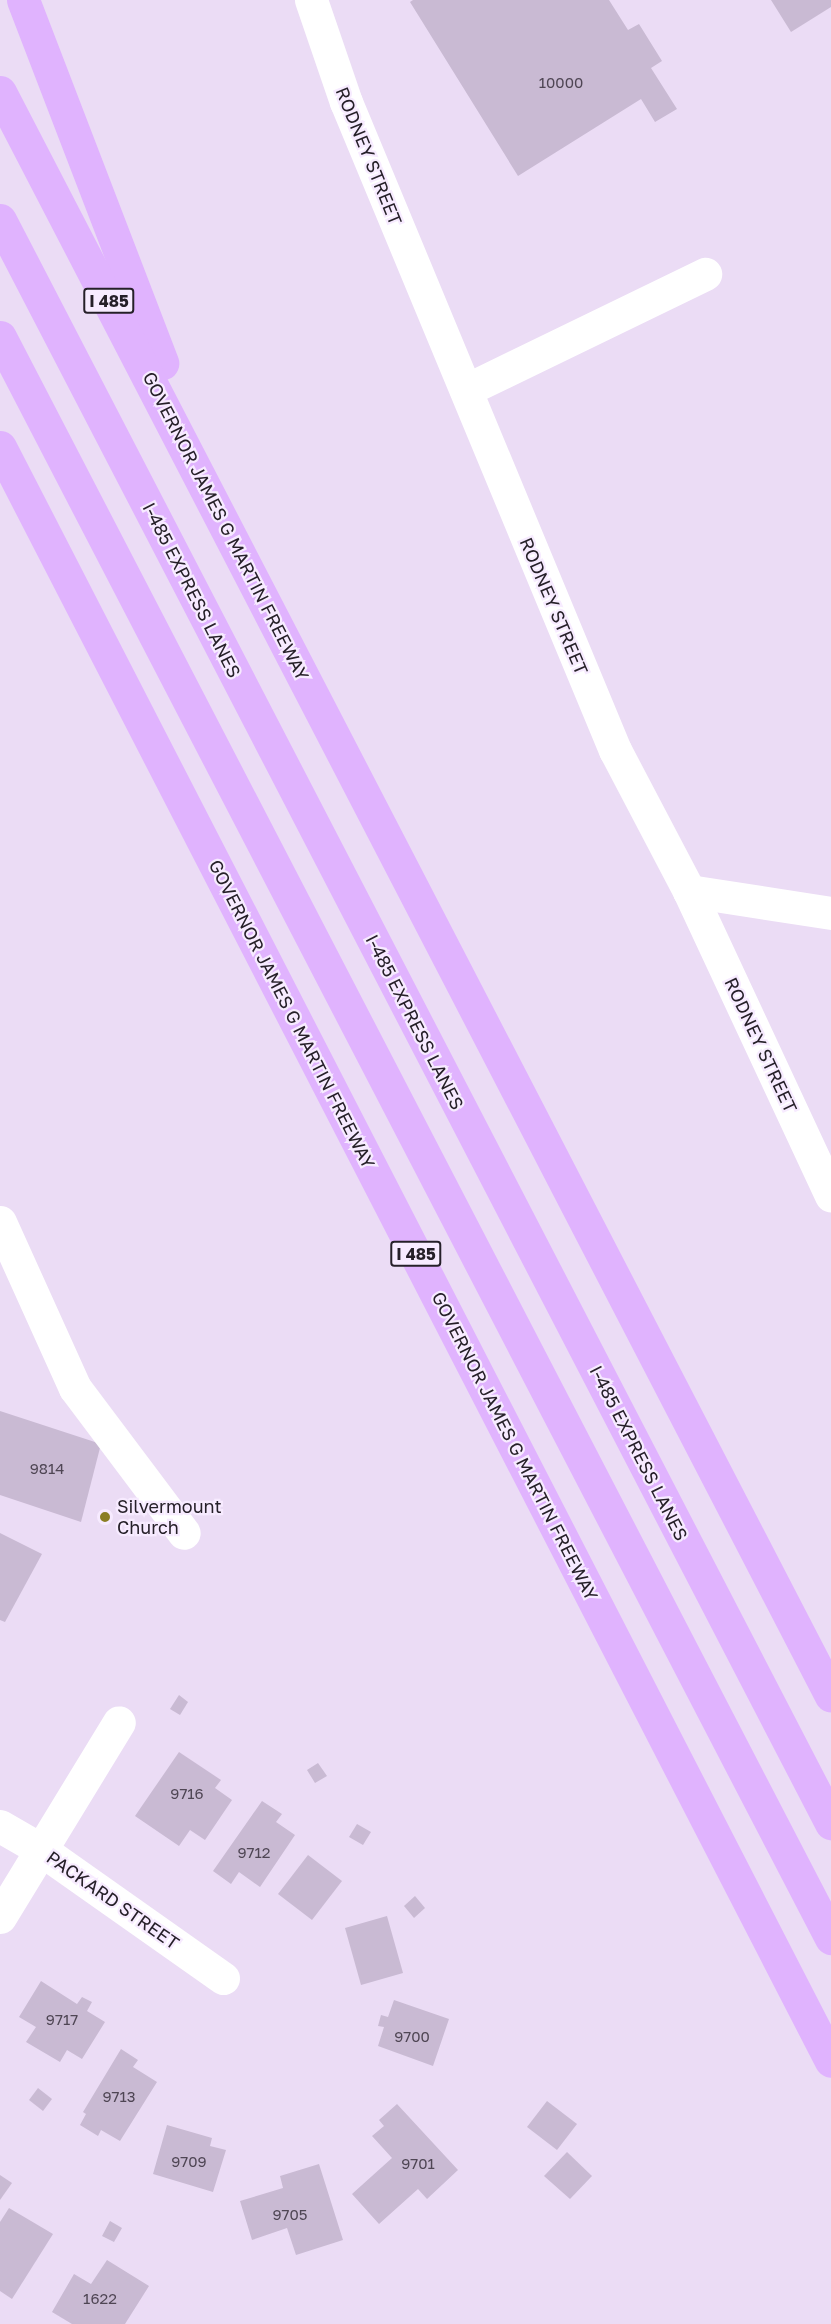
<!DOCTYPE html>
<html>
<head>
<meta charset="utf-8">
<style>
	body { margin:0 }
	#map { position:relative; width:831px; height:2324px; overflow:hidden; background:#ebdcf5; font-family:"Golos Text",sans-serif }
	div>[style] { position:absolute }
	.building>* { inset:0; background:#c9bad3 }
	.minor>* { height:33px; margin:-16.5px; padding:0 16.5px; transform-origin:16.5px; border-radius:16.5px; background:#fff }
	.highway>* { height:33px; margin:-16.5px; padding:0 16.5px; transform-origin:16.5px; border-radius:16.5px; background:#e0b3fe }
	.dots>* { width:16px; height:16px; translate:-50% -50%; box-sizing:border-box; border:3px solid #f7ebff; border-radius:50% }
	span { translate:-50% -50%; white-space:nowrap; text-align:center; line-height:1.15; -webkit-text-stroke:4.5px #f7ebff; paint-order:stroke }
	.number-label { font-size:15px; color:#4f4654 }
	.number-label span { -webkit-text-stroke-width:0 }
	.shield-label span { padding:2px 4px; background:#f7ebff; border:2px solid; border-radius:4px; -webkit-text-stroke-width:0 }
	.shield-label { font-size:16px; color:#262029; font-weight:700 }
	.street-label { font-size:18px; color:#262029 }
	.poi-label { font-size:18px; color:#262029 }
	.left { translate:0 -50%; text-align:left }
</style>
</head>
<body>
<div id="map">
	<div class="building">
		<div style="clip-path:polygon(413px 0,609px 0,628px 30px,639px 24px,662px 61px,651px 68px,677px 109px,655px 122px,641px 99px,518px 176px,410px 2px)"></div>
		<div style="clip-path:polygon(771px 0,831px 0,831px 7px,791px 32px)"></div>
		<div style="clip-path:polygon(0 1411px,101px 1444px,81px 1522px,0 1495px)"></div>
		<div style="clip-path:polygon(0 1533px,42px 1554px,5px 1622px,0 1620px)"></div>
		<div style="clip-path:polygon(179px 1695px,188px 1702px,180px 1715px,170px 1709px)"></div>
		<div style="clip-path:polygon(179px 1752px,221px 1780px,215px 1788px,232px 1800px,205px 1840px,190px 1830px,179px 1846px,135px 1816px)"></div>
		<div style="clip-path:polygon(318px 1763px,327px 1776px,315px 1783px,307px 1770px)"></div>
		<div style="clip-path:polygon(262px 1801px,282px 1814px,276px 1822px,295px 1835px,260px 1887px,239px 1872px,231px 1884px,213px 1871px)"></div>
		<div style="clip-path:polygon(357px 1824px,371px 1832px,363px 1845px,349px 1837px)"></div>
		<div style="clip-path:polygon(308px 1855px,342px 1881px,312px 1920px,278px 1894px)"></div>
		<div style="clip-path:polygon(415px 1896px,425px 1908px,414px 1918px,404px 1906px)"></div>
		<div style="clip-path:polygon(387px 1916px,403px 1973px,361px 1985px,345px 1928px)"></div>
		<div style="clip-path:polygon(41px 1981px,77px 2004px,82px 1997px,92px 2002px,87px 2011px,105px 2022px,82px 2059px,67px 2050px,60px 2062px,26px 2042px,36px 2027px,19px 2017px)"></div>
		<div style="clip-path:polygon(394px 2000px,449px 2019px,433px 2066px,378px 2046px,384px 2027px,378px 2026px,381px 2015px,388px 2017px)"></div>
		<div style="clip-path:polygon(121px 2049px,138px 2060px,133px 2067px,157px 2082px,120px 2141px,101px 2130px,98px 2136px,80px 2125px,86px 2114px,83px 2112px)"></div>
		<div style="clip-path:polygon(38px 2088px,52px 2099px,43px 2111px,29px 2100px)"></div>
		<div style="clip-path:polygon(547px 2101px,577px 2124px,557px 2150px,527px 2127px)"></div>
		<div style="clip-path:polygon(397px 2104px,458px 2170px,427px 2199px,418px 2189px,379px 2224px,352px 2194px,392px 2158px,372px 2136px,384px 2126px,379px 2120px)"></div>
		<div style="clip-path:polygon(167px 2125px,212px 2138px,210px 2146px,226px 2150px,213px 2192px,153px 2174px)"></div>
		<div style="clip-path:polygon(567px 2152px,592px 2176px,570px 2199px,544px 2176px)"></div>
		<div style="clip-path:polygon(319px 2164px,343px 2240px,296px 2255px,287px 2228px,252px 2240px,240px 2201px,283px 2188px,280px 2176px)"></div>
		<div style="clip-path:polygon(0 2175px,12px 2183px,0 2200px)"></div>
		<div style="clip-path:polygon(9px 2208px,53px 2234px,12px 2299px,0 2291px,0 2222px)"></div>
		<div style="clip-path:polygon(110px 2221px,122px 2228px,114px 2242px,102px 2236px)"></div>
		<div style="clip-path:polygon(107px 2260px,149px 2286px,125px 2324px,72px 2324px,52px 2312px,74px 2274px,91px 2284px)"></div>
	</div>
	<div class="minor">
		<div style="left:311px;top:0;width:108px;rotate:71.1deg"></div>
		<div style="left:346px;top:102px;width:702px;rotate:67.46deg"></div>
		<div style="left:615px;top:750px;width:159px;rotate:62.3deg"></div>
		<div style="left:689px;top:891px;width:336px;rotate:65deg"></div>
		<div style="left:466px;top:390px;width:266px;rotate:-25.9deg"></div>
		<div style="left:689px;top:891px;width:144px;rotate:8.8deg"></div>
		<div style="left:0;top:1222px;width:182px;rotate:65.7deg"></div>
		<div style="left:75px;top:1388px;width:181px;rotate:53.1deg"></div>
		<div style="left:0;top:1826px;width:46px;rotate:29.9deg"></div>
		<div style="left:40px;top:1849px;width:224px;rotate:35.2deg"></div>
		<div style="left:0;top:1917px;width:228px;rotate:-58.6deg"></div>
	</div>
	<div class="highway">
		<div style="left:23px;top:0;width:389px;rotate:69deg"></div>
		<div style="left:0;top:92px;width:1806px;rotate:62.61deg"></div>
		<div style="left:0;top:220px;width:1806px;rotate:62.6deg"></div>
		<div style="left:0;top:337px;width:1804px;rotate:62.57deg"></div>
		<div style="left:0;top:447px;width:1815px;rotate:62.76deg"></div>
	</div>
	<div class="dots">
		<div style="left:105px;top:1517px;background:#8a7e24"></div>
	</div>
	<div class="number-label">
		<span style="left:561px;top:83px">10000</span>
		<span style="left:47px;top:1469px">9814</span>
		<span style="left:187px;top:1794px">9716</span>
		<span style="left:254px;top:1853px">9712</span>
		<span style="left:62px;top:2020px">9717</span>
		<span style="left:412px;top:2037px">9700</span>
		<span style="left:119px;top:2097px">9713</span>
		<span style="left:189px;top:2162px">9709</span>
		<span style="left:418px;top:2164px">9701</span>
		<span style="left:290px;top:2215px">9705</span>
		<span style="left:100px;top:2299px">1622</span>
	</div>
	<div class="shield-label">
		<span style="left:109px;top:301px">I 485</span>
		<span style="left:416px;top:1254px">I 485</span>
	</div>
	<div class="street-label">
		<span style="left:369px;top:156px;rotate:68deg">RODNEY STREET</span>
		<span style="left:226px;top:526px;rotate:63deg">GOVERNOR JAMES G MARTIN FREEWAY</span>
		<span style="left:192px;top:590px;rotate:63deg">I-485 EXPRESS LANES</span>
		<span style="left:554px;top:606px;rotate:67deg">RODNEY STREET</span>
		<span style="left:292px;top:1014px;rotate:63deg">GOVERNOR JAMES G MARTIN FREEWAY</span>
		<span style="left:415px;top:1022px;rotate:63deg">I-485 EXPRESS LANES</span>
		<span style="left:761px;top:1045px;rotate:65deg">RODNEY STREET</span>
		<span style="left:515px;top:1446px;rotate:63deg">GOVERNOR JAMES G MARTIN FREEWAY</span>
		<span style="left:639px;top:1453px;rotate:63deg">I-485 EXPRESS LANES</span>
		<span style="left:113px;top:1900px;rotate:35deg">PACKARD STREET</span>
	</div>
	<div class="poi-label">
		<span class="left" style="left:117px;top:1517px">Silvermount<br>Church</span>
	</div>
</div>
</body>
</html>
